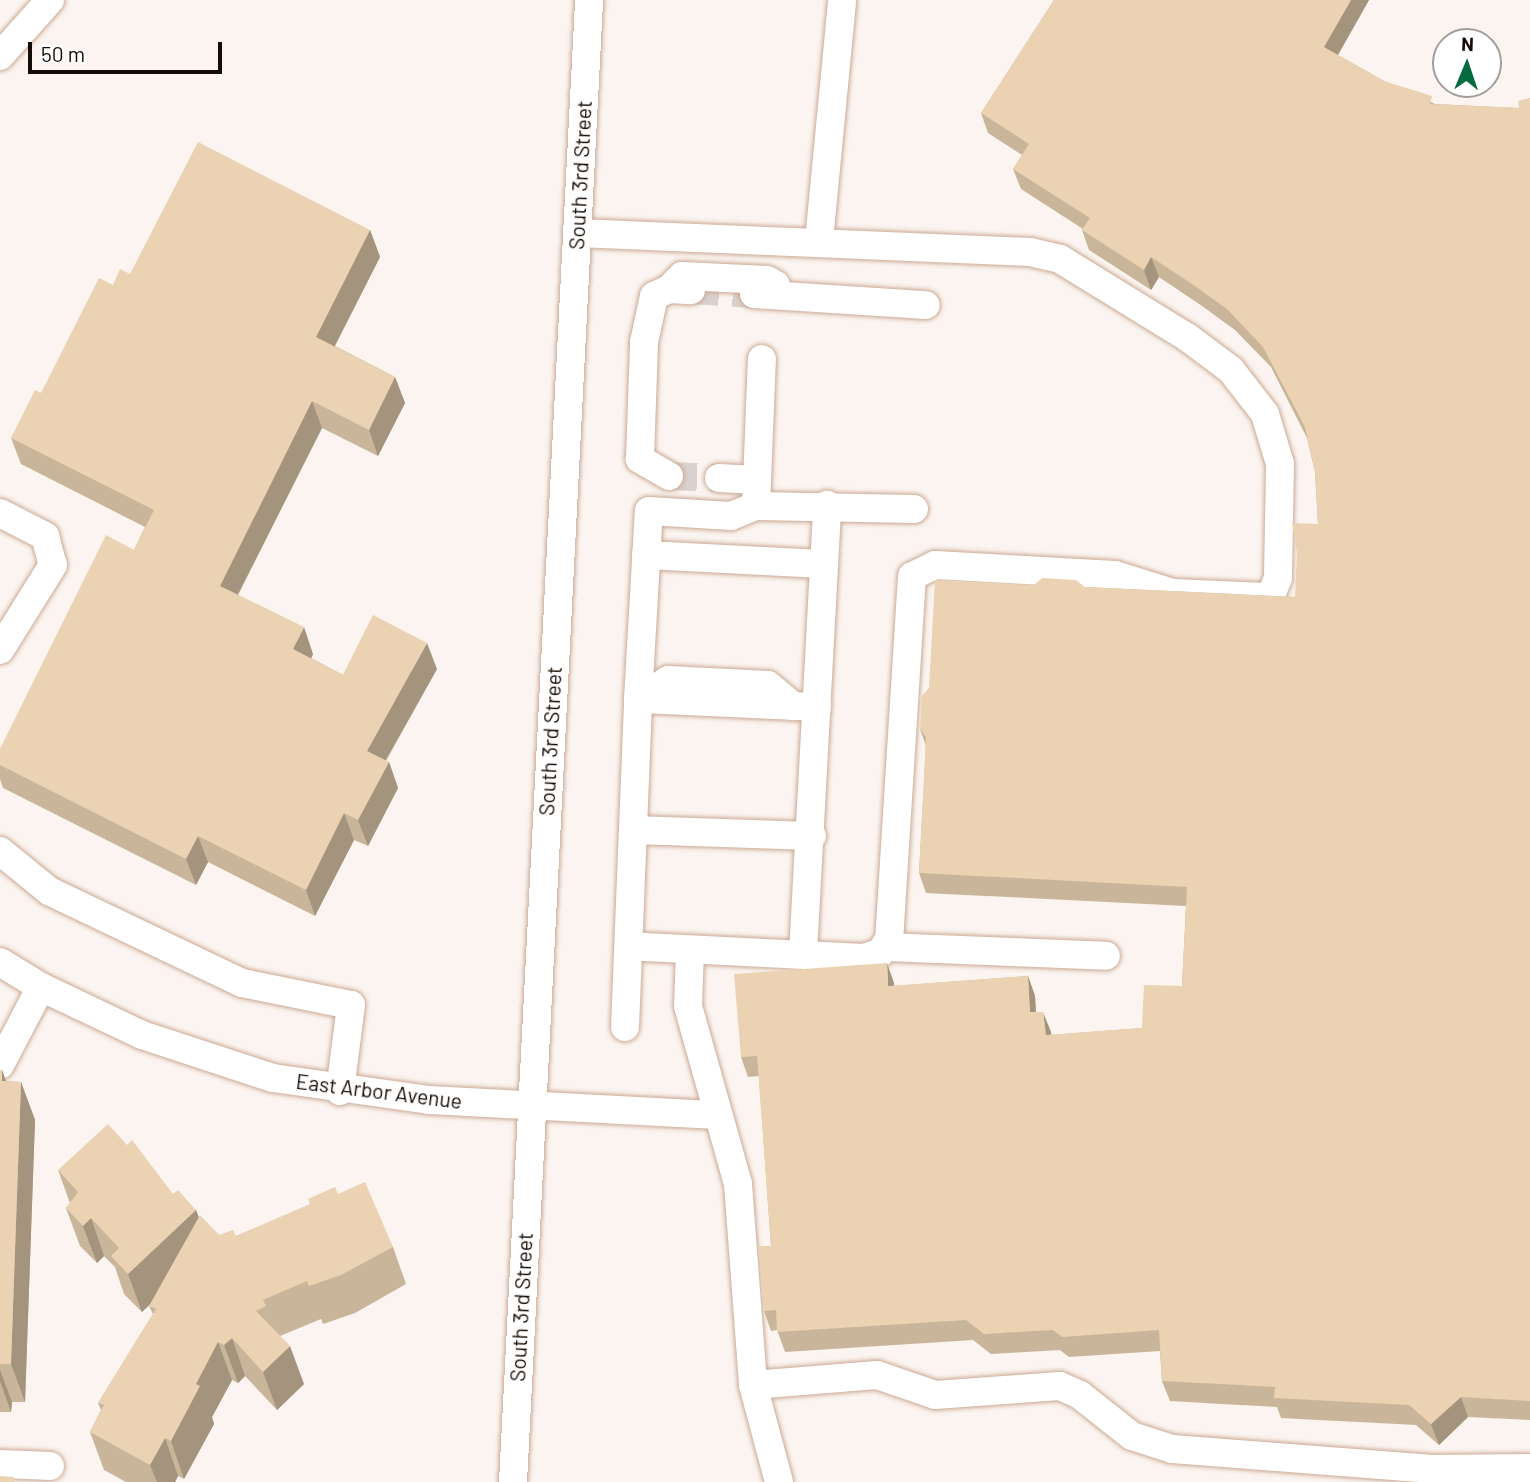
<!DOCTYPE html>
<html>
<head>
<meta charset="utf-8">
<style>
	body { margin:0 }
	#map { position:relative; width:1530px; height:1482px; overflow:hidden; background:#fbf4f0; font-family:Barlow,sans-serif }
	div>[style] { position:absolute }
	.minor-tunnel>* { height:28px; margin-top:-14px; transform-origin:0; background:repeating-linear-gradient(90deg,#d9d1cd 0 28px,transparent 0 42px) }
	.roads { filter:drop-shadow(0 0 2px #cba993) drop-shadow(0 0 2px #cba993) }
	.minor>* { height:28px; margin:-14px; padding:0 14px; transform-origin:14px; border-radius:14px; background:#fff }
	.wall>* { inset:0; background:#c9b599 }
	.shaded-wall>* { inset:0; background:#a4937d }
	.building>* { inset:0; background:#ead2b2 }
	span { translate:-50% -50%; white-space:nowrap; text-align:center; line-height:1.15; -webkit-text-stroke:6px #fff; paint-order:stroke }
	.street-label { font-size:21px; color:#170c05 }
	.north { position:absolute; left:1432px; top:28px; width:70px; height:70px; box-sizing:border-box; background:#fff; border:2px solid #a29e9b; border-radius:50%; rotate:2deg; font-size:19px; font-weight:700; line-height:28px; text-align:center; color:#170c05 }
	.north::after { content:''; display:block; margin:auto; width:24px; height:32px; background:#066a3f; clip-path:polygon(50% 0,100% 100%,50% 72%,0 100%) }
	.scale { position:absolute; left:28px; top:42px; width:194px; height:32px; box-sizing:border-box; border:4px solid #170c05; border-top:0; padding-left:9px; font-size:21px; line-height:24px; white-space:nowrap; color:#170c05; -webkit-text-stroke:5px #fff; paint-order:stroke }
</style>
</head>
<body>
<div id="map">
	<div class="minor-tunnel">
		<div style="left:691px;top:290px;width:63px;rotate:3.6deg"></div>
		<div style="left:669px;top:476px;width:50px;rotate:2.3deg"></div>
	</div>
	<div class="roads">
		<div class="minor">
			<div style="left:0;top:56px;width:75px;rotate:-48.2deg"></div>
			<div style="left:577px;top:233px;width:453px;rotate:2.4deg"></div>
			<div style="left:1030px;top:252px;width:31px;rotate:13deg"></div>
			<div style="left:1060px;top:259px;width:149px;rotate:31.6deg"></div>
			<div style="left:1187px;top:337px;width:55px;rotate:36.9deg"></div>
			<div style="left:1231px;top:370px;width:56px;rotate:52.3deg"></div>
			<div style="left:1265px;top:414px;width:52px;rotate:73.3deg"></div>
			<div style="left:1280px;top:464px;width:114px;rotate:91deg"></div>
			<div style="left:1278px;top:578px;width:16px;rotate:112deg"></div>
			<div style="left:1272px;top:593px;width:7px;rotate:146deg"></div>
			<div style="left:1266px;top:597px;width:93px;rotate:-177.5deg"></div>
			<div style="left:1173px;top:593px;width:61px;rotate:-162.8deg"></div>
			<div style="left:1115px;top:575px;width:180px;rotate:-176.8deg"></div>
			<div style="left:935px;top:565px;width:25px;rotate:154deg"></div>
			<div style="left:912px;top:576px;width:364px;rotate:93.6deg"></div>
			<div style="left:889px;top:939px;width:17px;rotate:123deg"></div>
			<div style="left:880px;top:953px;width:17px;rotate:163deg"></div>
			<div style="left:864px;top:958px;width:234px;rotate:-177.1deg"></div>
			<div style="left:819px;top:241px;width:242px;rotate:-84.5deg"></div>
			<div style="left:672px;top:286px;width:14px;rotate:-45deg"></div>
			<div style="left:682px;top:276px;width:85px;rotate:2.7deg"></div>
			<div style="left:767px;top:280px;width:10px;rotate:29deg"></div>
			<div style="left:754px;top:294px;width:172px;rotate:3.7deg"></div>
			<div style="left:669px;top:476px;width:34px;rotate:-150deg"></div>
			<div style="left:640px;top:459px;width:117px;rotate:-88deg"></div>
			<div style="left:644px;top:342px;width:47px;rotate:-77.7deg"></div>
			<div style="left:654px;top:296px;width:17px;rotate:-25deg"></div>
			<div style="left:669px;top:289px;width:22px;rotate:3deg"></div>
			<div style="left:719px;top:478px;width:37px;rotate:3deg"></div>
			<div style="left:756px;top:506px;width:147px;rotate:-87.7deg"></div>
			<div style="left:0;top:513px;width:51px;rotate:27.1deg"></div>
			<div style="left:45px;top:536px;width:30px;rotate:75deg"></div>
			<div style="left:53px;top:565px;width:100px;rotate:121.9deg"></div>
			<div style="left:646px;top:555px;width:177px;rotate:2.9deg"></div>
			<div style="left:817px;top:707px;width:179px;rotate:-177.4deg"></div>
			<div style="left:638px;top:699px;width:188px;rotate:-86.7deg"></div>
			<div style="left:649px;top:511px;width:82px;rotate:3.5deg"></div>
			<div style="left:731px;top:516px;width:27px;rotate:-22deg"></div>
			<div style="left:756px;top:506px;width:158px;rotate:1.1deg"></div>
			<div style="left:633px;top:830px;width:179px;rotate:1.9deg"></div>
			<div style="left:0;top:851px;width:63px;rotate:39.2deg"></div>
			<div style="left:49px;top:891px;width:214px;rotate:25.5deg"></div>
			<div style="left:242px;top:983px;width:111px;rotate:11.4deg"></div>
			<div style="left:351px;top:1005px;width:87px;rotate:97.3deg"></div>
			<div style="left:886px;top:947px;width:220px;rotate:2.3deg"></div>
			<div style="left:690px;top:950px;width:56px;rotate:92deg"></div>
			<div style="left:688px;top:1006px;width:185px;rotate:74.3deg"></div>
			<div style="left:738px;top:1184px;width:202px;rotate:85.7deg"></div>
			<div style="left:753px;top:1385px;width:100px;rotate:75deg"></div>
			<div style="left:803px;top:954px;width:450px;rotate:-86.9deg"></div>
			<div style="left:0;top:962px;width:48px;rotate:31.4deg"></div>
			<div style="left:41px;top:987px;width:112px;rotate:25.4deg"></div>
			<div style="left:142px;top:1035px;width:138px;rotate:18.2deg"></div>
			<div style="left:273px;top:1078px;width:158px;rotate:8deg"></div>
			<div style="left:429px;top:1100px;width:289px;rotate:3deg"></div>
			<div style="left:625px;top:1027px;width:328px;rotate:-87.7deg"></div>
			<div style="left:638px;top:699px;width:36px;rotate:-32deg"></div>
			<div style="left:668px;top:680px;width:100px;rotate:2.9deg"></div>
			<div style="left:768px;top:685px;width:33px;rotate:40deg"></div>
			<div style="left:0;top:1065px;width:88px;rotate:-62.3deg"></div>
			<div style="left:753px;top:1385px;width:124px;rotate:-4.6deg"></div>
			<div style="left:877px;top:1375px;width:61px;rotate:19deg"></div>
			<div style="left:935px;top:1395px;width:125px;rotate:-4.1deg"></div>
			<div style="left:1060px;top:1386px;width:22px;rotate:24deg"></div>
			<div style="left:1080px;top:1395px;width:66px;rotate:38.3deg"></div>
			<div style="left:1132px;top:1436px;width:42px;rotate:18deg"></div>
			<div style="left:1172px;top:1449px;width:258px;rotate:4.4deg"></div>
			<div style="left:1429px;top:1469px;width:101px;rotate:-0.6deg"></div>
			<div style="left:0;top:1464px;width:50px;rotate:2.3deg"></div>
			<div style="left:513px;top:1482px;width:1484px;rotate:-87.06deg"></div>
		</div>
	</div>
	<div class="wall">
		<div style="clip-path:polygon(1054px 0,1369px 0,1338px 55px,1384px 81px,1435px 104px,1519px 108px,1530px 98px,1530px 1420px,1468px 1417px,1439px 1445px,1416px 1425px,1281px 1418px,1277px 1407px,1170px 1401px,1162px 1381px,1160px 1351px,1069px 1357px,1060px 1350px,991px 1354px,973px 1340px,785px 1352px,777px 1330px,771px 1331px,764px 1311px,771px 1246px,759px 1076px,748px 1077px,741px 1057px,894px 983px,894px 986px,1028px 976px,1035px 996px,1036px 1012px,1051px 1032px,1051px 1035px,1142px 1028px,1182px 986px,1186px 906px,926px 893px,919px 873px,926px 746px,920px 729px,1085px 587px,1295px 597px,1318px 524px,1315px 472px,1307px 438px,1271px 367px,1235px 330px,1202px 306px,1159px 277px,1151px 290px,1089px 250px,1082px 230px,1083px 229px,1021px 189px,1013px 169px,1022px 155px,988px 133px,981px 113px)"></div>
		<div style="clip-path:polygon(370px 230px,380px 257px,335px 346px,395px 377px,405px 403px,378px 456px,322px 428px,238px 595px,313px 654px,311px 658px,343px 675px,437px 669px,386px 761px,389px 762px,398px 788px,368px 846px,354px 840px,315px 916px,208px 862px,196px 885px,3px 788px,0 779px,0 749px,134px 550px,145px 527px,21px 464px,11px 438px,113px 285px,130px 274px)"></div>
		<div style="clip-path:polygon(0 1070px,2px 1070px,6px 1081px,21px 1082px,35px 1120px,25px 1402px,12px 1402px,11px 1412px,0 1412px)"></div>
		<div style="clip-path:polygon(58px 1170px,173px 1194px,196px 1210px,199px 1218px,219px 1235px,236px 1236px,338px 1194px,393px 1247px,406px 1284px,355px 1313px,323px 1324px,321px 1319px,280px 1336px,304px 1384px,277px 1410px,245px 1376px,238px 1383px,232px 1380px,212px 1417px,214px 1424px,184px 1479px,178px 1476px,175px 1482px,126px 1482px,104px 1470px,90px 1432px,101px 1410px,98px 1403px,153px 1314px,149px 1306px,151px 1303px,142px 1312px,124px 1294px,115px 1267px,104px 1256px,97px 1263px,80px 1246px,66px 1208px,70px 1203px)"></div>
	</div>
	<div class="shaded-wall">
		<div style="clip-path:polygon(1351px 0,1369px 0,1331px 67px,1324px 47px)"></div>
		<div style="clip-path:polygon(370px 230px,380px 257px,326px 363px,316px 337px)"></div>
		<div style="clip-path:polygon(1151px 257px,1159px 277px,1151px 290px,1144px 270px)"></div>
		<div style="clip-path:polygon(395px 377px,405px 403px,378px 456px,369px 430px)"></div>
		<div style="clip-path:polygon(312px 401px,322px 428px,229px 612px,220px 586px)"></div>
		<div style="clip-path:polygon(304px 627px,313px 654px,303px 676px,293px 649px)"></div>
		<div style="clip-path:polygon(427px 643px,437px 669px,376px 777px,367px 751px)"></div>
		<div style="clip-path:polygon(389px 762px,398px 788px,368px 846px,358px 820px)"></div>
		<div style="clip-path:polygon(344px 813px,354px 840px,315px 916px,306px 890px)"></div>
		<div style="clip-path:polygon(198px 836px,208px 862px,196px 885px,186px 859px)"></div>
		<div style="clip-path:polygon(887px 963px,894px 983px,895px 1006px,888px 986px)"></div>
		<div style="clip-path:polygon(1028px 976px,1035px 996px,1037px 1032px,1030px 1012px)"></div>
		<div style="clip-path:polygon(1043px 1012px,1051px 1032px,1053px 1055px,1046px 1035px)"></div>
		<div style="clip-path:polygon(2px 1070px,16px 1108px,2px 1081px)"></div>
		<div style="clip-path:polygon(21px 1082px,35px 1120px,25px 1402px,11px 1364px)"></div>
		<div style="clip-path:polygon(196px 1210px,210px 1248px,142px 1312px,128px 1274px)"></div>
		<div style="clip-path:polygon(91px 1218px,104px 1256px,97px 1263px,83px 1226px)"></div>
		<div style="clip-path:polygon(232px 1338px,245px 1376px,238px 1383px,224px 1345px)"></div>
		<div style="clip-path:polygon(218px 1342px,232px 1380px,212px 1417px,214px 1424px,184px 1479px,171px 1441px,196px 1384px)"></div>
		<div style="clip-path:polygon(290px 1346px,304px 1384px,277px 1410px,263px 1372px)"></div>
		<div style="clip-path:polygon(0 1370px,12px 1402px,11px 1412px,0 1381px)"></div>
		<div style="clip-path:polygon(1461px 1397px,1468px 1417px,1439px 1445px,1431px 1424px)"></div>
		<div style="clip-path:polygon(165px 1438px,178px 1476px,175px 1482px,157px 1482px,150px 1465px)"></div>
	</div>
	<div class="building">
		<div style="clip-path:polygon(1054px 0,1351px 0,1324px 47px,1384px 81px,1432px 96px,1430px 104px,1519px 108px,1518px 101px,1530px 98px,1530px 1401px,1461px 1397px,1431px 1424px,1409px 1405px,1274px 1398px,1275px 1387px,1162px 1381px,1159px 1330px,1062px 1337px,1053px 1330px,984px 1334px,966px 1320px,777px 1332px,776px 1310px,764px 1311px,759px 1246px,771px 1246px,757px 1056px,741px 1057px,734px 974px,887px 963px,888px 986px,1028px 976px,1030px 1012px,1043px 1012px,1046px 1035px,1142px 1028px,1144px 985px,1182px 986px,1187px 887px,919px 873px,926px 737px,920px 729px,922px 696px,929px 688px,935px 580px,1034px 585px,1042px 578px,1076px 580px,1085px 587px,1295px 597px,1297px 553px,1292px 523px,1318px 524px,1315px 472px,1305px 427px,1263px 347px,1228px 310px,1195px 286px,1151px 257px,1144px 270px,1082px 230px,1090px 218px,1013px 169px,1029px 144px,981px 113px)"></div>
		<div style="clip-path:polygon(198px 142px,370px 230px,316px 337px,395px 377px,369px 430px,312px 401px,220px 586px,304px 627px,293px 649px,343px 675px,373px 615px,427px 643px,367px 751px,389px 762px,358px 820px,344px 813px,306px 890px,198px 836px,186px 859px,0 765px,0 749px,106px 535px,134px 550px,154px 510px,11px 438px,35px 390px,41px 393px,99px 278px,113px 285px,120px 269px,130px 274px)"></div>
		<div style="clip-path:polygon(0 1070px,2px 1070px,2px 1081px,21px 1082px,11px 1364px,0 1364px)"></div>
		<div style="clip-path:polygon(108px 1124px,127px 1145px,132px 1140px,173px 1194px,178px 1190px,196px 1210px,128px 1274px,111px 1256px,119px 1248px,91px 1218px,83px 1226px,66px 1208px,78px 1192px,58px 1170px)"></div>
		<div style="clip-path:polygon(365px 1182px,393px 1247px,341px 1275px,309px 1286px,307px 1281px,263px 1300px,266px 1306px,256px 1311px,290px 1346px,263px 1372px,232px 1338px,224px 1345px,218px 1342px,196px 1384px,200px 1386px,171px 1441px,165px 1438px,150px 1465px,90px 1432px,104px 1405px,98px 1403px,156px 1309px,149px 1306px,200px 1215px,219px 1235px,233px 1230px,236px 1236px,310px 1204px,308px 1199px,335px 1187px,338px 1194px)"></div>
		<div style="clip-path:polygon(0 1476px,14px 1477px,14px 1482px,0 1482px)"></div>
	</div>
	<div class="street-label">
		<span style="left:580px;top:175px;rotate:-87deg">South 3rd Street</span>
		<span style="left:550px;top:741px;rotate:-87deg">South 3rd Street</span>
		<span style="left:379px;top:1091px;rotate:7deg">East Arbor Avenue</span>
		<span style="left:521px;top:1307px;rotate:-87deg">South 3rd Street</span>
	</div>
	<div class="north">N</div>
	<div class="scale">50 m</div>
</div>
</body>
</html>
